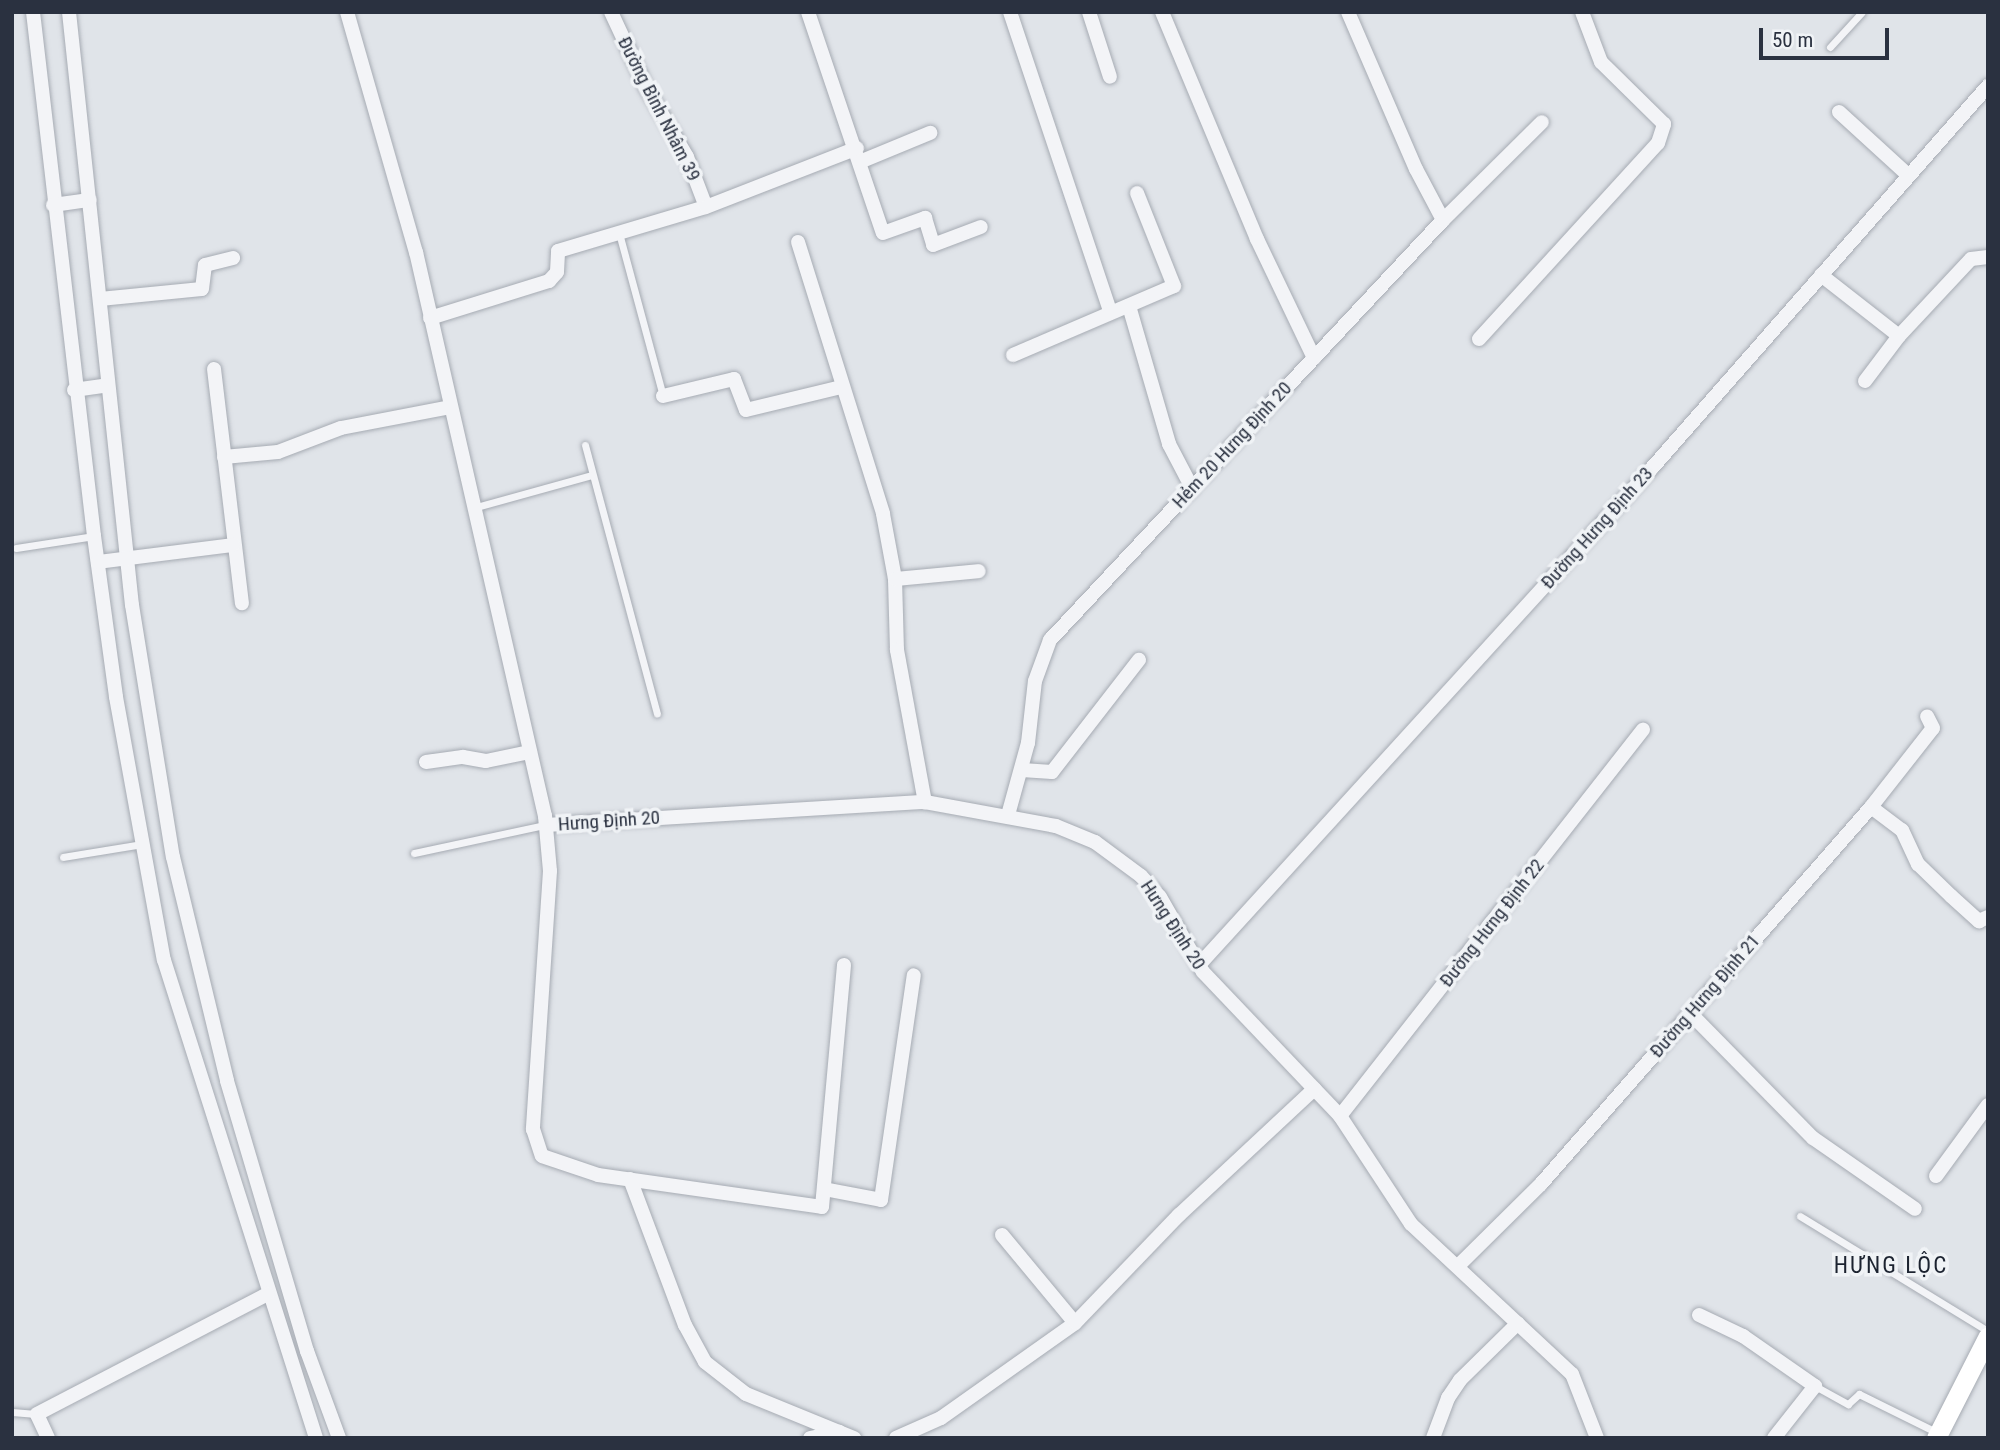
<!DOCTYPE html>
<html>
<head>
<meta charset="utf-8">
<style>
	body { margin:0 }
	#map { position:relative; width:2000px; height:1450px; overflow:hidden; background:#e0e4e9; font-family:"Roboto Condensed",sans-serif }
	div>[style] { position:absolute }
	.roads { filter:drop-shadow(0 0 2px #a6abb3) drop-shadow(0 0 2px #a6abb3) }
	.lane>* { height:7px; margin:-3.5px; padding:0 3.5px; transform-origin:3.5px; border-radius:3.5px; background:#f3f4f7 }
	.street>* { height:14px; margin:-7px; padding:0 7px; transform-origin:7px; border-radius:7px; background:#f3f4f7 }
	.secondary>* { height:19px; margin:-9.5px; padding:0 9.5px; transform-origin:9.5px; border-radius:9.5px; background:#fff }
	span { translate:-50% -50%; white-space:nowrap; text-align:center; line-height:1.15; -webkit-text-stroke:7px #f0f3f6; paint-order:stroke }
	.street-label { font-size:19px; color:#2a3140 }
	.quarter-label { font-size:23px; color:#1c2330; letter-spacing:2px }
	.frame { position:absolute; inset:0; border:14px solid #2a3140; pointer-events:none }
	.scale { position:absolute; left:1759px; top:28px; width:130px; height:32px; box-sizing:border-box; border:4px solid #2a3140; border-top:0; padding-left:9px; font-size:21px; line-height:24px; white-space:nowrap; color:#2a3140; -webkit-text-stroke:5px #f0f3f6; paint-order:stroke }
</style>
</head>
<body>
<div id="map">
	<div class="roads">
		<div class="lane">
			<div style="left:1830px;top:47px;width:47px;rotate:-47.6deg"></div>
			<div style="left:619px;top:233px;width:169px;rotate:74.9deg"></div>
			<div style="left:585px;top:445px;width:278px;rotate:75deg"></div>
			<div style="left:473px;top:508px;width:123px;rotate:-15.5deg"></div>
			<div style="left:16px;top:548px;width:79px;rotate:-8.7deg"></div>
			<div style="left:414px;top:853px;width:134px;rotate:-12.1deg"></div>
			<div style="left:63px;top:857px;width:80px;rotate:-9.3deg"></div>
			<div style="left:1800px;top:1216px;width:220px;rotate:31.5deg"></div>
			<div style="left:1815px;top:1386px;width:38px;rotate:29deg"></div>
			<div style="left:1848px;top:1404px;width:15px;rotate:-42deg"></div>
			<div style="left:1859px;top:1394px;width:88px;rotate:26.3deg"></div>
			<div style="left:12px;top:1412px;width:24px;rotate:5deg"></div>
		</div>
		<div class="street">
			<div style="left:33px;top:12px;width:528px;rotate:83.36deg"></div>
			<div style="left:94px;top:536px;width:162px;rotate:82.2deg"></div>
			<div style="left:116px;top:697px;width:267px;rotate:79.7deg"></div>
			<div style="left:164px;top:960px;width:502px;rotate:72.36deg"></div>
			<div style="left:69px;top:12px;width:596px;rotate:83.94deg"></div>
			<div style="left:132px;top:605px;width:255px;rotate:80.8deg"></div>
			<div style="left:173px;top:857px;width:230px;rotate:76.4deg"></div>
			<div style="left:227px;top:1081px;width:282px;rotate:73.5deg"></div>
			<div style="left:307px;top:1351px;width:93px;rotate:69.8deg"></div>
			<div style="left:347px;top:12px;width:250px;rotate:74deg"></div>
			<div style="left:416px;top:252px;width:579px;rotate:77.12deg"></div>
			<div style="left:545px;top:816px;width:55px;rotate:84.8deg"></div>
			<div style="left:550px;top:871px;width:259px;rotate:93.8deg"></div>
			<div style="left:533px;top:1129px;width:28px;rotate:72deg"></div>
			<div style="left:542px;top:1156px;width:59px;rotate:18.7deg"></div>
			<div style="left:598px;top:1175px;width:226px;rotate:8.1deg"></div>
			<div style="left:822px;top:1207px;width:243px;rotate:-84.8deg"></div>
			<div style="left:611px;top:12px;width:83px;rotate:65deg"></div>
			<div style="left:646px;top:87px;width:81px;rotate:59.6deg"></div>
			<div style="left:687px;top:157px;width:53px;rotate:69.2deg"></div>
			<div style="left:808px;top:12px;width:233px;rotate:71.3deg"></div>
			<div style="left:883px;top:233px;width:45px;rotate:-19.7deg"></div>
			<div style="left:925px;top:218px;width:28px;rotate:73deg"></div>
			<div style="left:933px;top:245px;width:51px;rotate:-20.6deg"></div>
			<div style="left:1010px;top:12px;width:317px;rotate:71.5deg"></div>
			<div style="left:1089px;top:12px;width:68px;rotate:72.1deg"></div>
			<div style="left:1162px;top:12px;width:246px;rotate:67.3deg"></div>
			<div style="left:1257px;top:239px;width:132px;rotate:64.4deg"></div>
			<div style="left:1348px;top:12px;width:171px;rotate:66.6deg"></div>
			<div style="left:1416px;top:169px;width:58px;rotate:62.1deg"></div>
			<div style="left:1839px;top:112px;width:93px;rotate:42.4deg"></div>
			<div style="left:862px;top:161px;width:74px;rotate:-22.4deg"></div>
			<div style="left:53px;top:205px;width:37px;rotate:-8deg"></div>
			<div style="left:798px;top:242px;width:285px;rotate:72.6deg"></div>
			<div style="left:883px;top:514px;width:66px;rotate:79.5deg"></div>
			<div style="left:895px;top:579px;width:71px;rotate:88.4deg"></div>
			<div style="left:897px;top:650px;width:155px;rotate:79.6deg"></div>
			<div style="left:1821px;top:275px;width:99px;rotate:38deg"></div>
			<div style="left:100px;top:299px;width:102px;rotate:-5.6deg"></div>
			<div style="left:202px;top:289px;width:24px;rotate:-83deg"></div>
			<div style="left:205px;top:265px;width:29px;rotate:-14deg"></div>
			<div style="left:1129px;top:306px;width:144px;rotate:73.8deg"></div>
			<div style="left:1169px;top:444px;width:50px;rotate:62.4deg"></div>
			<div style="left:430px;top:318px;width:125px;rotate:-17.3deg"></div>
			<div style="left:549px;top:281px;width:12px;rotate:-48deg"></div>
			<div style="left:557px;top:272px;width:21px;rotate:-87deg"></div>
			<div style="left:558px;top:251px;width:154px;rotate:-16.6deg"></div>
			<div style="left:706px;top:207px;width:162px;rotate:-21.3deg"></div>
			<div style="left:1479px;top:339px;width:265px;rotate:-47.6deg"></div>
			<div style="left:1658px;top:143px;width:20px;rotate:-72deg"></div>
			<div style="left:1664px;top:124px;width:88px;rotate:-135.5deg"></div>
			<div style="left:1601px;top:62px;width:53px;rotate:-110.8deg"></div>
			<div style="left:1013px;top:355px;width:175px;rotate:-23.2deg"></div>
			<div style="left:1174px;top:286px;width:100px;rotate:-111.7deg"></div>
			<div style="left:214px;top:369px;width:236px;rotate:83.2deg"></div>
			<div style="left:1865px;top:381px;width:56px;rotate:-52.9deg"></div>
			<div style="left:1899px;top:336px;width:105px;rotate:-46.9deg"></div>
			<div style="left:1971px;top:259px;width:17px;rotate:-7deg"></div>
			<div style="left:74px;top:390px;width:34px;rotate:-8deg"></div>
			<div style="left:663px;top:396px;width:73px;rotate:-13.5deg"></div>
			<div style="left:734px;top:379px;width:33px;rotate:69deg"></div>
			<div style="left:746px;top:410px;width:98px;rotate:-13.6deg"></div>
			<div style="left:224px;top:457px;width:54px;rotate:-5.3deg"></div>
			<div style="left:278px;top:452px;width:67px;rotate:-20.9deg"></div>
			<div style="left:341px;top:428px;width:111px;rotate:-10.9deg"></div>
			<div style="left:98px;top:562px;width:136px;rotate:-7.2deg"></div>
			<div style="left:895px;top:579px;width:84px;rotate:-5.4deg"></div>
			<div style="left:426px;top:762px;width:37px;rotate:-8deg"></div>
			<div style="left:463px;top:757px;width:23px;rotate:10deg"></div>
			<div style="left:486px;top:761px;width:45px;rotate:-11.6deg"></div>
			<div style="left:1022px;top:770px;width:30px;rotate:4deg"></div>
			<div style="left:1052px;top:772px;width:142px;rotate:-52.2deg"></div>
			<div style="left:1871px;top:807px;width:39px;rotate:37deg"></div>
			<div style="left:1902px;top:830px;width:38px;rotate:65deg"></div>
			<div style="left:1918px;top:864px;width:46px;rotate:44.1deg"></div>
			<div style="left:1951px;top:896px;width:38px;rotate:42deg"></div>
			<div style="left:1979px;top:921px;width:10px;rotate:-24deg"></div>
			<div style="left:1008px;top:815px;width:75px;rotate:-74.5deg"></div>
			<div style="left:1028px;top:743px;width:62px;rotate:-83.6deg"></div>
			<div style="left:1035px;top:681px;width:44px;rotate:-69.9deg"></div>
			<div style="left:1050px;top:640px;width:575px;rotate:-46.9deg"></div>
			<div style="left:1443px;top:220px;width:139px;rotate:-44.7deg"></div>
			<div style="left:546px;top:825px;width:380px;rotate:-3.5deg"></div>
			<div style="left:925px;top:802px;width:133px;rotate:10.4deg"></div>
			<div style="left:1056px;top:826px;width:42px;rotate:22.3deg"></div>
			<div style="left:1095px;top:842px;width:57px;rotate:36.5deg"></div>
			<div style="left:1141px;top:876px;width:28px;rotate:48deg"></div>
			<div style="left:1160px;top:897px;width:86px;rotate:60.2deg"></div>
			<div style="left:1203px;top:972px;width:199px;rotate:46.4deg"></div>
			<div style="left:1340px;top:1116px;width:129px;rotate:56.7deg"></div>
			<div style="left:1411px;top:1224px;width:220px;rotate:43deg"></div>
			<div style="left:1572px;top:1374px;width:69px;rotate:68.7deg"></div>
			<div style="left:1199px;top:965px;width:672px;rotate:-47.65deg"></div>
			<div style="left:1652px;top:468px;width:509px;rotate:-48.67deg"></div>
			<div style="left:1690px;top:1013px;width:175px;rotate:45.5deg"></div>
			<div style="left:1813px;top:1138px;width:124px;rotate:34.8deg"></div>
			<div style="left:1340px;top:1116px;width:491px;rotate:-51.9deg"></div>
			<div style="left:1936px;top:1176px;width:88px;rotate:-53.8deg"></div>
			<div style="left:630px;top:1179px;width:156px;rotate:69.4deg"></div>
			<div style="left:685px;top:1325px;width:42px;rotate:61.6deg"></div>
			<div style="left:705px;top:1362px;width:52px;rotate:38deg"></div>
			<div style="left:746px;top:1394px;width:117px;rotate:22.2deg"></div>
			<div style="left:824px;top:1189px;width:58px;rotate:10.9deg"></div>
			<div style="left:881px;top:1200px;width:227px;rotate:-81.7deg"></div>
			<div style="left:1002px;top:1235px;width:114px;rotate:50.3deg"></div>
			<div style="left:1458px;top:1266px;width:117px;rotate:-44.7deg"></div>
			<div style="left:1541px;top:1184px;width:501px;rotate:-48.8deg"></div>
			<div style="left:1871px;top:807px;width:100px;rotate:-51.9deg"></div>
			<div style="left:1933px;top:728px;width:13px;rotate:-117deg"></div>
			<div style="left:1699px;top:1315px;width:49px;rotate:25.5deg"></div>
			<div style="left:1743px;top:1336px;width:88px;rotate:34.8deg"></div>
			<div style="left:1815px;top:1386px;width:66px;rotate:128.3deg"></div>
			<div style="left:48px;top:1438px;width:26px;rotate:-115deg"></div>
			<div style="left:37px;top:1414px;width:260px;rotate:-27.5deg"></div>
			<div style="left:810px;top:1438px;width:30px;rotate:-12deg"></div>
			<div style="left:896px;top:1438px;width:49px;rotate:-24deg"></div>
			<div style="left:941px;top:1418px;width:164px;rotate:-35.3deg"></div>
			<div style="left:1075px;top:1323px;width:150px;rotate:-46.1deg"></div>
			<div style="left:1179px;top:1215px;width:185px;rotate:-43deg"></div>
			<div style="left:1433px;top:1438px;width:43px;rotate:-69.4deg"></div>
			<div style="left:1448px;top:1398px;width:22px;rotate:-56deg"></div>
			<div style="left:1460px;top:1380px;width:81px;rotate:-44.5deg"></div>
		</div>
		<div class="secondary">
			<div style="left:1936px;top:1438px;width:114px;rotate:-63deg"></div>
		</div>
	</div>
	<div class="street-label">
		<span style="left:659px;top:109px;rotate:63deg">Đường Bình Nhâm 39</span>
		<span style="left:1232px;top:445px;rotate:-47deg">Hẻm 20 Hưng Định 20</span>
		<span style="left:1597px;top:528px;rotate:-48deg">Đường Hưng Định 23</span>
		<span style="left:609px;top:821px;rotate:-4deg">Hưng Định 20</span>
		<span style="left:1492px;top:923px;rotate:-52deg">Đường Hưng Định 22</span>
		<span style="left:1173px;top:925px;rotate:57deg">Hưng Định 20</span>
		<span style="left:1705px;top:996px;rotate:-49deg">Đường Hưng Định 21</span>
	</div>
	<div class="quarter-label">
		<span style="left:1891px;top:1266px">HƯNG LỘC</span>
	</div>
	<div class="frame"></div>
	<div class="scale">50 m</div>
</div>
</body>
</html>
